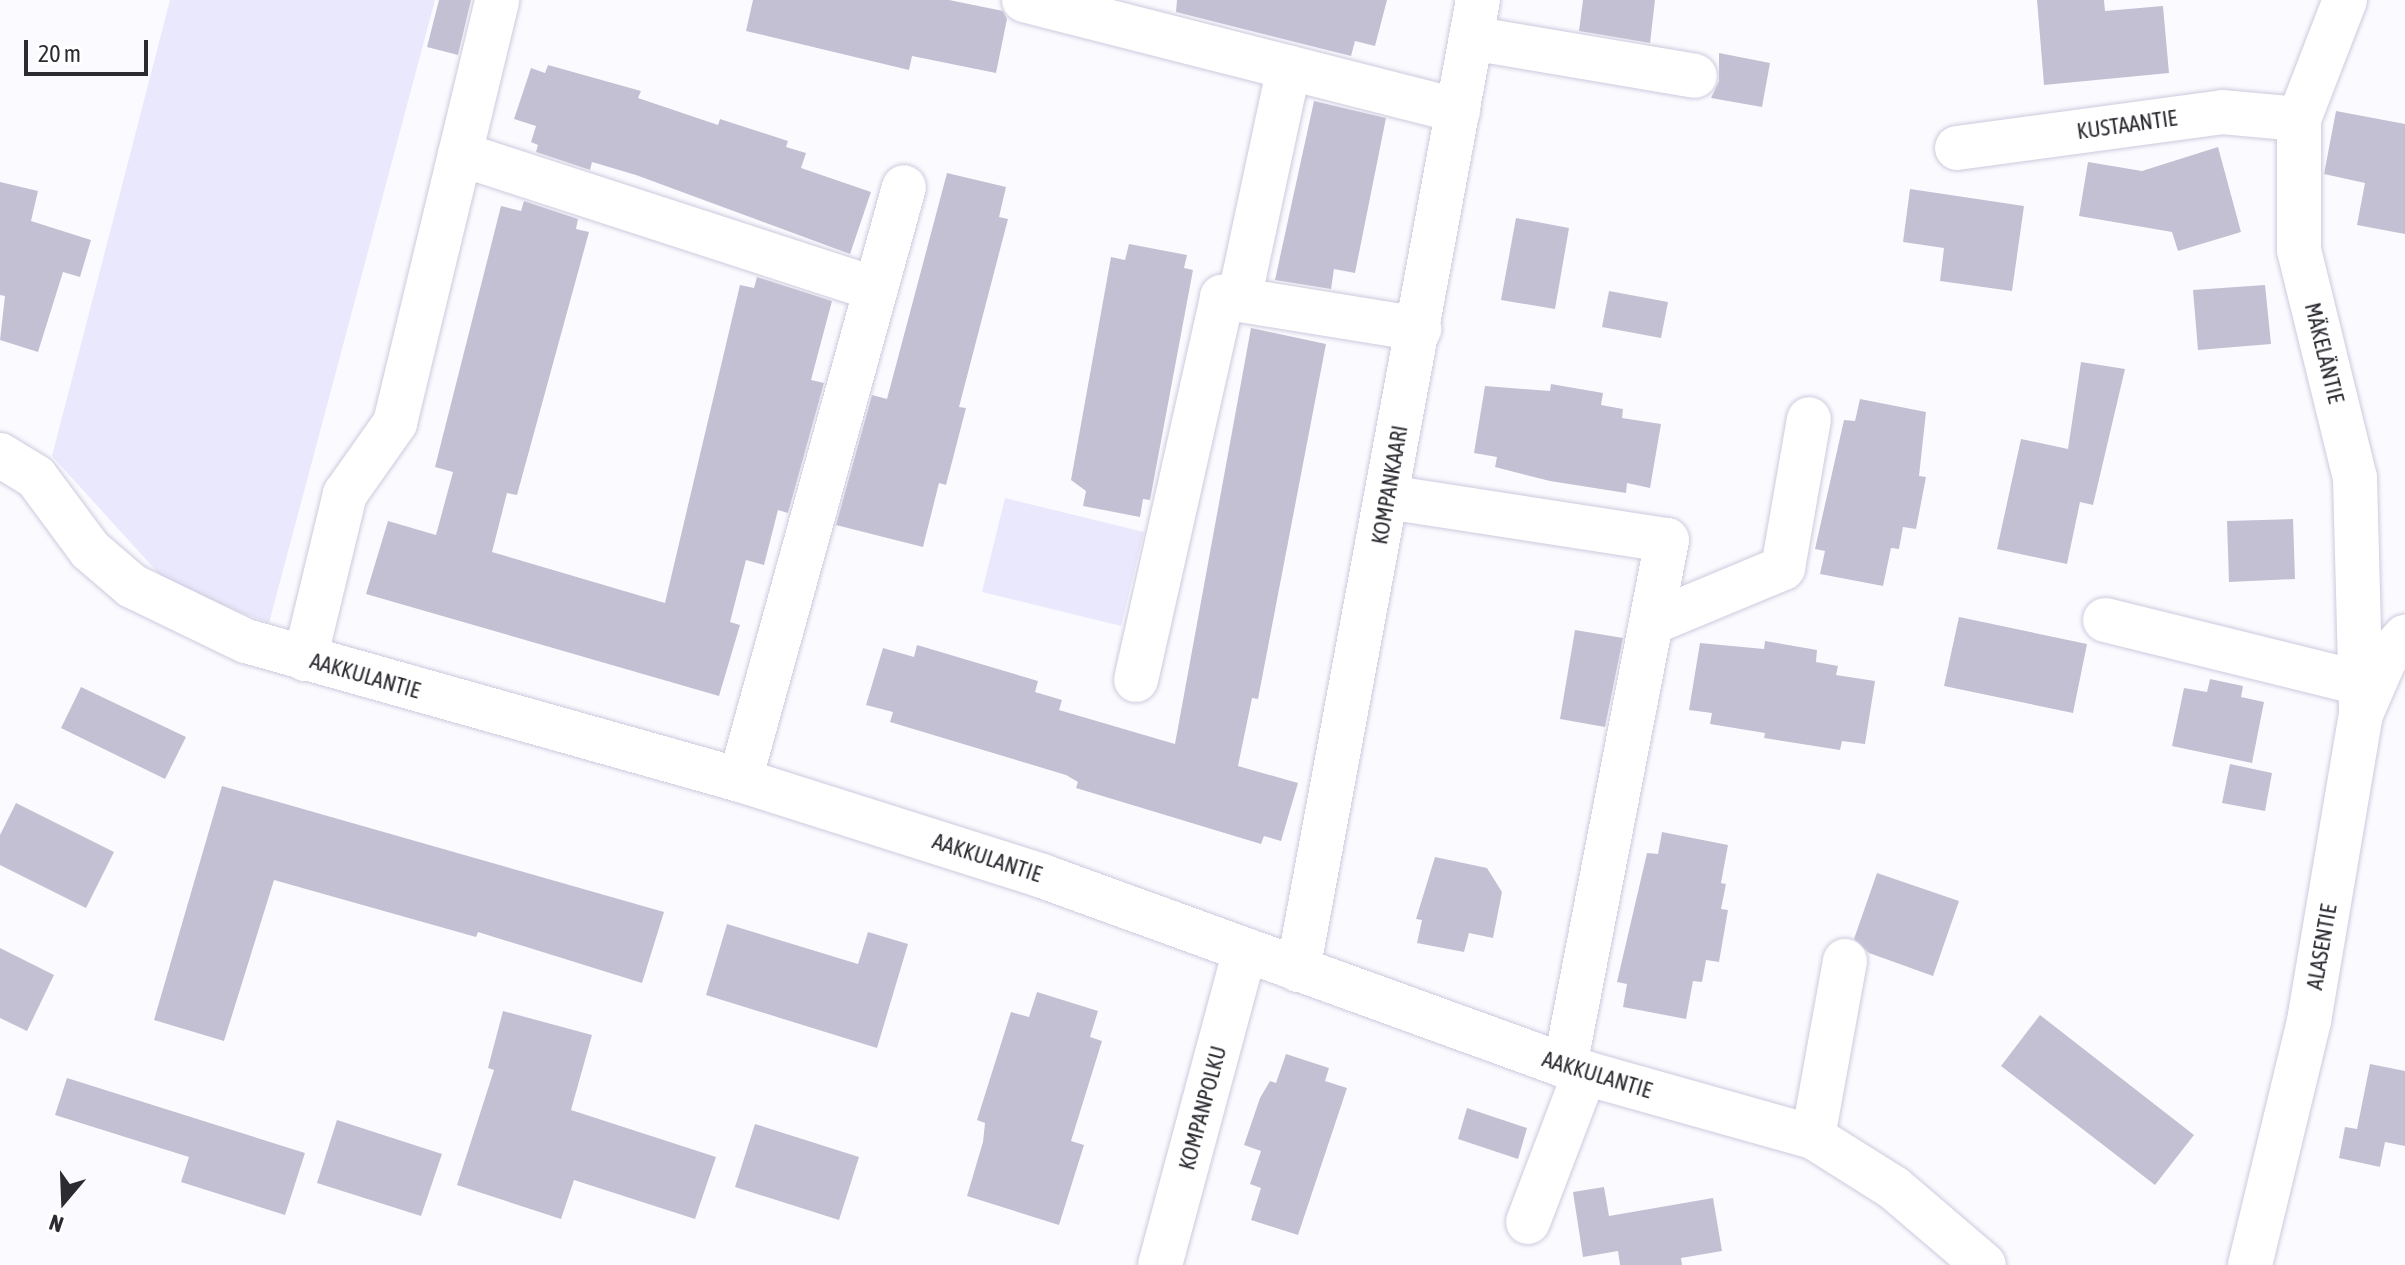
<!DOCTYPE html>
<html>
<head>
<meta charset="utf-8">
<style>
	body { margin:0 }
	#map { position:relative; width:2405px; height:1265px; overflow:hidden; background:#fbfbff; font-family:"Asap Condensed",sans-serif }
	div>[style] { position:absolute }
	.green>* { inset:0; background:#eae8fc }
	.building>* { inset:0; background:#c3c0d3 }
	.roads { filter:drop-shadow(0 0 2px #cdcadd) drop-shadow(0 0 2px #cdcadd) }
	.minor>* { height:44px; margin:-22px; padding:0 22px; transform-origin:22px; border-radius:22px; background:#fff }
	span { translate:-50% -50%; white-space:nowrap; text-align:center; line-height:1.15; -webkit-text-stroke:6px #fff; paint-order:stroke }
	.street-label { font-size:22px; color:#2c2b32 }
	.north { position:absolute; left:24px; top:1161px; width:80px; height:80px; -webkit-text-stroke:6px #fff; paint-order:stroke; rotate:199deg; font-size:22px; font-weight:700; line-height:32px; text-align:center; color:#2c2b32 }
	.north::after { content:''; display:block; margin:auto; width:28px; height:36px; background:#2c2b32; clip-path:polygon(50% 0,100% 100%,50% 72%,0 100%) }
	.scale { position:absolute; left:24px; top:40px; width:124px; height:36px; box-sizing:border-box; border:4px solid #2c2b32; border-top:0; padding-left:10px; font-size:24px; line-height:28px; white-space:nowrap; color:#2c2b32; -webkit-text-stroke:6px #fff; paint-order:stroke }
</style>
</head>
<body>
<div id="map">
	<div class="green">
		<div style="clip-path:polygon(170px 0,435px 0,269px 623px,170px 586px,52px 456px)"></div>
		<div style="clip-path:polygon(1005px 498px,1144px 532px,1121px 626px,982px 592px)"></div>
	</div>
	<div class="building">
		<div style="clip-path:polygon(439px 0,471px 0,458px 55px,427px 47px)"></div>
		<div style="clip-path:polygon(753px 0,949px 0,1003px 11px,1007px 19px,996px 73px,912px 56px,909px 70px,746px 31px)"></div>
		<div style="clip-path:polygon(1177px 0,1387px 0,1375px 46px,1355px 41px,1351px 56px,1176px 12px)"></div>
		<div style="clip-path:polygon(1583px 0,1655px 0,1650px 43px,1579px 31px)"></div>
		<div style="clip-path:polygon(2037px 0,2104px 0,2105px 11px,2163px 6px,2169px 73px,2044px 85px)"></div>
		<div style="clip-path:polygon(1719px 53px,1770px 63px,1762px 107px,1711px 98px,1719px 81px)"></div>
		<div style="clip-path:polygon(548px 65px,641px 91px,638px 98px,718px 125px,720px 119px,788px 141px,786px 147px,806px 153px,801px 168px,871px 192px,850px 254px,636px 175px,592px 162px,590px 170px,536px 152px,538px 145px,531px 142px,536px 126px,514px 119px,531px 68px,545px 73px)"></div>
		<div style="clip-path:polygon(1314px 101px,1386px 118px,1355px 273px,1334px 269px,1331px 289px,1275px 280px)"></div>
		<div style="clip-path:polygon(2336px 111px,2405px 124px,2405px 234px,2357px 225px,2365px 183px,2324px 174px)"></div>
		<div style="clip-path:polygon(2218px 147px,2241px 232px,2178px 251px,2172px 232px,2079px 216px,2088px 162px,2142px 171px)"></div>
		<div style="clip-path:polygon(947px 173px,1006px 187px,999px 217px,1008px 219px,959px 407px,966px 408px,946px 485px,939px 483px,923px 547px,836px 525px,872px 395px,887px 399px)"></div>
		<div style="clip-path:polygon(0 182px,38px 191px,31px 221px,91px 240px,80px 277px,63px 272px,38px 352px,0 340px,5px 296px,0 295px)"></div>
		<div style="clip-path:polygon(1910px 189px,2024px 206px,2012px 291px,1940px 281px,1944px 248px,1903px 242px)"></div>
		<div style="clip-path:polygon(524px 201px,578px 219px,576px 229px,589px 232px,517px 495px,507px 493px,492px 552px,665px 603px,740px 285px,754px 288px,757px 277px,832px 301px,811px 380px,824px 383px,788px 513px,778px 510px,764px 565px,746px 560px,730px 622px,740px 625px,719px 696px,366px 594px,388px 521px,436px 535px,453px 472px,435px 467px,501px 206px,521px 211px)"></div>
		<div style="clip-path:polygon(1516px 218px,1569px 228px,1555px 309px,1501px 300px)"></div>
		<div style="clip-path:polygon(1129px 244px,1187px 255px,1184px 268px,1193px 270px,1150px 500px,1143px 499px,1140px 517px,1083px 506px,1086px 491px,1071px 480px,1111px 257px,1125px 260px)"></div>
		<div style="clip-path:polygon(2265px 285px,2271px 344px,2198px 350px,2193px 290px)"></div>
		<div style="clip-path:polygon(1609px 291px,1668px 302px,1661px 338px,1602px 327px)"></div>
		<div style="clip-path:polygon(1251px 328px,1326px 344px,1258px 699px,1252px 698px,1238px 766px,1298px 783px,1281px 841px,1264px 836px,1261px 844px,1076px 788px,1078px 782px,1066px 775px,890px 722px,893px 712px,866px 705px,883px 648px,914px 657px,917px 645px,1038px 681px,1035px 692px,1062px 700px,1059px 710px,1175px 744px)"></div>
		<div style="clip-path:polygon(2081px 362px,2125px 369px,2093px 505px,2080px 502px,2067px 564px,1997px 549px,2021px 439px,2068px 449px)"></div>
		<div style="clip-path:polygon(1551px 384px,1603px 393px,1601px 405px,1623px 409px,1622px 418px,1661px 424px,1650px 488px,1627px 483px,1626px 493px,1550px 481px,1495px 467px,1497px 457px,1474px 453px,1485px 386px,1550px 391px)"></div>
		<div style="clip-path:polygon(1860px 399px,1926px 412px,1919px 476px,1926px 477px,1916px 529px,1903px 527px,1899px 549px,1891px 548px,1883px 586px,1820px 574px,1825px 551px,1815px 549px,1844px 420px,1855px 421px)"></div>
		<div style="clip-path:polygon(2293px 519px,2295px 579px,2229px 582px,2227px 521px)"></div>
		<div style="clip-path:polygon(1959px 617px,2087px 644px,2073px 713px,1944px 686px)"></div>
		<div style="clip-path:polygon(1575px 630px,1623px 638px,1605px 727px,1560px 719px)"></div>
		<div style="clip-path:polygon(1765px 641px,1817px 650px,1816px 662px,1838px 666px,1836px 675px,1875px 681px,1865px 744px,1842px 741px,1840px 750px,1764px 738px,1765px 733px,1710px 724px,1712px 713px,1689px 710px,1700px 643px,1764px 649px)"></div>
		<div style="clip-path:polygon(2210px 679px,2243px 686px,2241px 697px,2264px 702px,2252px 763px,2172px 746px,2184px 688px,2207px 692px)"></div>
		<div style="clip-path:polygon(81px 687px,186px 737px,165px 779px,61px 728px)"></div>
		<div style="clip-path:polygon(2230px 764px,2272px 773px,2265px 811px,2222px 803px)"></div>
		<div style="clip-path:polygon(222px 786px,664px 912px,642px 983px,478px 932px,476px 937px,274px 880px,224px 1041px,154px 1020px)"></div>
		<div style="clip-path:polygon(16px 803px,114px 852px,86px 908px,0 865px,0 835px)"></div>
		<div style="clip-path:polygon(1662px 832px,1728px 845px,1721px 883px,1726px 884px,1721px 909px,1728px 910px,1719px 962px,1706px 960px,1702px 982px,1693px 981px,1686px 1019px,1623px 1007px,1627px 984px,1617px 982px,1647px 853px,1658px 854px)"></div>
		<div style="clip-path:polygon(1435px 857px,1487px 868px,1502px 892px,1493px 938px,1469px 933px,1464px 952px,1417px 943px,1422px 920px,1416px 919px)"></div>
		<div style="clip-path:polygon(1877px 873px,1959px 901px,1933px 976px,1869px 953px,1854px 939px)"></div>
		<div style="clip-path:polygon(727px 924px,858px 964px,868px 932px,908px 944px,877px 1048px,706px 995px)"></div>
		<div style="clip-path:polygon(0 948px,54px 975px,27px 1031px,0 1018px)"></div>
		<div style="clip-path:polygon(1037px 992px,1098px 1011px,1090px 1037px,1102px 1041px,1071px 1141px,1084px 1145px,1059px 1225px,967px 1196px,983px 1142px,985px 1123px,977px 1120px,1011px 1012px,1029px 1017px)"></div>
		<div style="clip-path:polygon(503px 1011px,592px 1035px,571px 1110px,716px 1157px,695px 1219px,574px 1180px,561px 1219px,457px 1185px,494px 1070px,488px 1068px)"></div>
		<div style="clip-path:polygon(2040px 1015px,2194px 1135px,2155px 1185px,2001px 1066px)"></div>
		<div style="clip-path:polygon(1286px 1054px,1329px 1068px,1325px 1081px,1347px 1088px,1298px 1235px,1251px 1220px,1261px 1188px,1250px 1184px,1261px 1151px,1244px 1145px,1260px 1098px,1270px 1081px,1276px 1083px)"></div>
		<div style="clip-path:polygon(2370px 1064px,2405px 1071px,2405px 1146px,2385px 1142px,2380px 1167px,2339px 1158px,2345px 1127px,2357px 1129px)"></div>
		<div style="clip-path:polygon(67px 1078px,305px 1153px,285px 1215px,181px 1182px,189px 1157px,55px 1115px)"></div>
		<div style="clip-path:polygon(1467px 1108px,1527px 1128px,1518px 1159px,1458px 1139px)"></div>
		<div style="clip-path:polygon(337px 1120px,442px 1154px,421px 1216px,317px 1183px)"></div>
		<div style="clip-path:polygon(755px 1124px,859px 1157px,839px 1220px,735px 1187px)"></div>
		<div style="clip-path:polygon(1604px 1187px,1609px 1216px,1713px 1198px,1722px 1251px,1681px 1258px,1682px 1265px,1620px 1265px,1618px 1251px,1583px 1257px,1573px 1192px)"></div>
	</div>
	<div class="roads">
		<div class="minor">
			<div style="left:1024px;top:0;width:448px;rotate:14.3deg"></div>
			<div style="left:2345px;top:0;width:128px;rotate:111.1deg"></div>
			<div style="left:2299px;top:119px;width:131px;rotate:90deg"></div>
			<div style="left:2299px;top:250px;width:235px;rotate:76.2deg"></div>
			<div style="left:2355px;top:478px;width:236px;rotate:88.5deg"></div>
			<div style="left:1471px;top:38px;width:227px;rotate:9.6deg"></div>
			<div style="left:1957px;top:148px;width:267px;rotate:-7.7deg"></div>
			<div style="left:2222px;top:112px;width:77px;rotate:5.2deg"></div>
			<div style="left:460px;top:154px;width:437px;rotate:18deg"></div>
			<div style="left:1239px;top:300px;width:238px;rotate:-77.9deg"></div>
			<div style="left:0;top:455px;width:42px;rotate:31.4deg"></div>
			<div style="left:36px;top:477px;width:91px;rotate:53.5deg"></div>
			<div style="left:90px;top:550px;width:55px;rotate:40.6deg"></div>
			<div style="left:132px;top:586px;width:127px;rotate:25.8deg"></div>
			<div style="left:246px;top:641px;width:513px;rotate:15.72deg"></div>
			<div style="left:740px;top:780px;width:317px;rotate:17.6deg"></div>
			<div style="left:1042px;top:876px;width:578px;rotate:19.94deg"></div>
			<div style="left:1585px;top:1073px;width:237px;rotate:15.7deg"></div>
			<div style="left:1813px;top:1137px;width:96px;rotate:32.2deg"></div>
			<div style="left:1894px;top:1188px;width:118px;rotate:40.5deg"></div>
			<div style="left:1388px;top:497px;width:282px;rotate:8.8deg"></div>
			<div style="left:1667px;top:540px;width:536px;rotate:100.97deg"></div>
			<div style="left:2105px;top:620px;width:263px;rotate:13.9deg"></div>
			<div style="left:1651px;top:623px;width:143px;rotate:-22.6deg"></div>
			<div style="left:1783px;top:568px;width:151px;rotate:-80.1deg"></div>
			<div style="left:305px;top:659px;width:170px;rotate:-76.4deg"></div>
			<div style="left:345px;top:494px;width:87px;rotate:-54.8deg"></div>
			<div style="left:395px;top:423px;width:435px;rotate:-76.4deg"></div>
			<div style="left:1136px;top:680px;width:393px;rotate:-77.3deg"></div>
			<div style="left:1222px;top:297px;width:200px;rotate:9.2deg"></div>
			<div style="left:740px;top:780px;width:615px;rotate:-74.54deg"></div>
			<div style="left:1298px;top:970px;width:987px;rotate:-79.49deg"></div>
			<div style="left:1813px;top:1137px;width:179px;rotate:-79.7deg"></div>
			<div style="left:1528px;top:1222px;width:160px;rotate:-69.1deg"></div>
			<div style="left:1160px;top:1265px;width:325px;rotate:-74.9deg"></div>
			<div style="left:2250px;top:1265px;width:251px;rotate:-76.4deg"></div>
			<div style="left:2309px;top:1021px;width:311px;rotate:-80.4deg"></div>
			<div style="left:2361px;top:714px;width:60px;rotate:-66.4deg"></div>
			<div style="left:2385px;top:659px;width:30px;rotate:-48deg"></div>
		</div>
	</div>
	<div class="street-label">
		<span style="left:2127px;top:125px;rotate:-8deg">KUSTAANTIE</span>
		<span style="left:2324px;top:353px;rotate:76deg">MÄKELÄNTIE</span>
		<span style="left:1390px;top:485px;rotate:-80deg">KOMPANKAARI</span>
		<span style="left:365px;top:676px;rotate:16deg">AAKKULANTIE</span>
		<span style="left:987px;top:858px;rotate:18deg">AAKKULANTIE</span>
		<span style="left:2322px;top:947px;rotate:-80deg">ALASENTIE</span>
		<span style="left:1597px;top:1075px;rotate:17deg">AAKKULANTIE</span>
		<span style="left:1203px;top:1108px;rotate:-75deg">KOMPANPOLKU</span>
	</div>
	<div class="north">N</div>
	<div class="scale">20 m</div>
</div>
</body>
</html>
